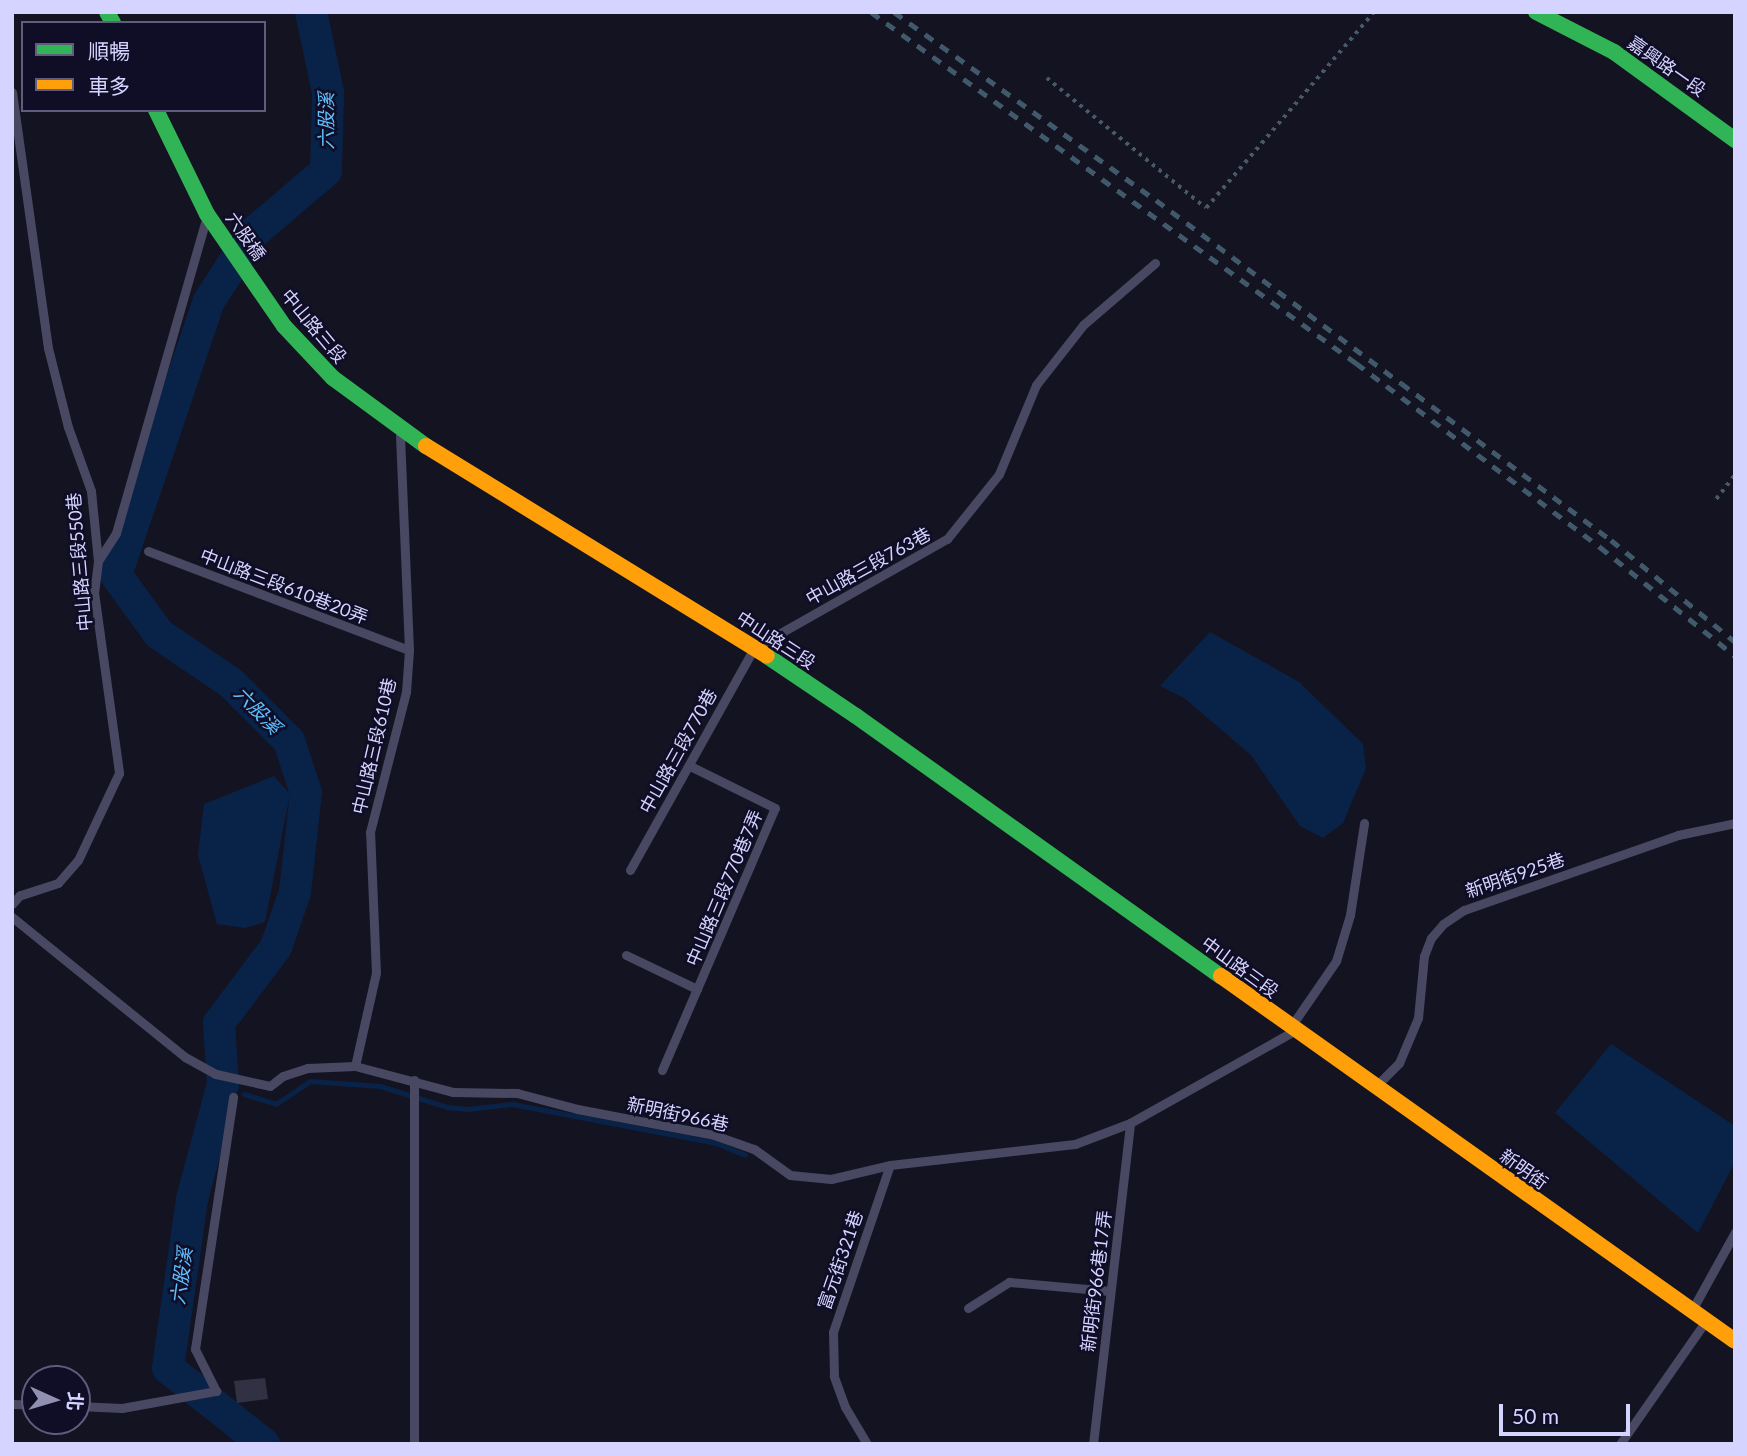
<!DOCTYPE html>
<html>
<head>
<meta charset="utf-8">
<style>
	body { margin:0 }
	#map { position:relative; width:1747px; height:1456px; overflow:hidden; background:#141321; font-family:Lato,"Noto Sans TC",sans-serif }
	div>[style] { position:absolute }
	.water>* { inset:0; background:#092348 }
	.stream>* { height:5px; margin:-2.5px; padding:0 2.5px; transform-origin:2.5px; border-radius:2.5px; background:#092348 }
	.river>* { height:32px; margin:-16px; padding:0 16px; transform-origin:16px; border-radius:16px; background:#092348 }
	.building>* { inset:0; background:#323144 }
	.path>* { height:3.5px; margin-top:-1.75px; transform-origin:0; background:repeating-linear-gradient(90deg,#485a69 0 3.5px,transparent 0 8.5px) }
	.lane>* { height:9px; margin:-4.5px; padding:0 4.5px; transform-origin:4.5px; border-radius:4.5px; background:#484862 }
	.fast>* { height:16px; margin:-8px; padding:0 8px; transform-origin:8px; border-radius:8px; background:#30b455 }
	.slow>* { height:16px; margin:-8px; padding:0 8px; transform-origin:8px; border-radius:8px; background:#ff9f0a }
	.rail>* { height:5px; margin-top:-2.5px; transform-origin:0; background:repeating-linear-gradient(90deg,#40596b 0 10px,transparent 0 19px) }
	span { translate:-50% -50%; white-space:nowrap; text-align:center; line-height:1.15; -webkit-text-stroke:5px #100d27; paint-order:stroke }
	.street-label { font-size:18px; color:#d5d3ff }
	.water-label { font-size:19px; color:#61c1ff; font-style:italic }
	.frame { position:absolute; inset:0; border:14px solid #d5d3ff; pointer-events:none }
	.legend { position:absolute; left:21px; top:21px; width:245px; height:91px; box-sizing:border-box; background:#100d27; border:2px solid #5f5c7d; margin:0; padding:9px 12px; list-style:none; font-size:21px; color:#d5d3ff }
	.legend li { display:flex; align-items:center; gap:14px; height:35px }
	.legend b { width:35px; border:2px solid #5f5c7d }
	.north { position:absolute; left:21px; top:1365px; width:70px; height:70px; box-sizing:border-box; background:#100d27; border:2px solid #5f5c7d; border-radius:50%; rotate:94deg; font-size:19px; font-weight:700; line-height:28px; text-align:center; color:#d5d3ff }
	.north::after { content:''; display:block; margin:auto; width:24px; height:32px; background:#9190b1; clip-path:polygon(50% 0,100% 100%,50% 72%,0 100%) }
	.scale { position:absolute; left:1499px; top:1404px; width:131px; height:32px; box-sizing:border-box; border:4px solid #d5d3ff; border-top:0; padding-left:9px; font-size:21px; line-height:24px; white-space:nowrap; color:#d5d3ff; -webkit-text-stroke:5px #100d27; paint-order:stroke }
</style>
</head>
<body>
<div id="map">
	<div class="water">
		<div style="clip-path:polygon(1210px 632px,1299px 682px,1363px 744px,1366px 768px,1343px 823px,1323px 838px,1300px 826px,1251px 755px,1184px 698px,1160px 686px)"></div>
		<div style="clip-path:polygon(274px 776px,290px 794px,265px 922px,245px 928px,217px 924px,198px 855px,204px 804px)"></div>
		<div style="clip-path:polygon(1611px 1044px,1735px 1126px,1735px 1162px,1698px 1233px,1555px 1113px)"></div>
	</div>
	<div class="stream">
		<div style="left:223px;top:1084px;width:7px;rotate:27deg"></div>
		<div style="left:244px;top:1094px;width:34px;rotate:17deg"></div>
		<div style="left:276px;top:1104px;width:41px;rotate:-34.1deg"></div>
		<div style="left:310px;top:1081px;width:70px;rotate:4.1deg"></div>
		<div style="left:380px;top:1086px;width:70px;rotate:17.4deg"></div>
		<div style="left:447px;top:1107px;width:20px;rotate:6deg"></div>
		<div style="left:467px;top:1109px;width:45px;rotate:-6.3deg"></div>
		<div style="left:512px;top:1104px;width:208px;rotate:10.8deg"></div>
		<div style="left:716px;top:1143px;width:31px;rotate:22deg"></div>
	</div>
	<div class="river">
		<div style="left:264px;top:1444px;width:122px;rotate:-141.6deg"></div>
		<div style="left:168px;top:1368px;width:171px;rotate:-81.9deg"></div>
		<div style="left:192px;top:1199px;width:119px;rotate:-74.9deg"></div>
		<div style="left:223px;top:1084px;width:61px;rotate:-93.8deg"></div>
		<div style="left:219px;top:1023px;width:95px;rotate:-53.1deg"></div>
		<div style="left:276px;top:947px;width:58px;rotate:-70.9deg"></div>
		<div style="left:295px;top:892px;width:100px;rotate:-83.7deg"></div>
		<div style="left:306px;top:793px;width:55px;rotate:-108.1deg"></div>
		<div style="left:289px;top:741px;width:82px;rotate:-135deg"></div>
		<div style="left:231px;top:683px;width:87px;rotate:-145.8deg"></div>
		<div style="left:159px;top:634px;width:73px;rotate:-126.1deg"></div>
		<div style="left:116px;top:575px;width:289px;rotate:-71.3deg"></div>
		<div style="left:209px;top:301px;width:80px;rotate:-57.3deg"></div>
		<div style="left:252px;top:234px;width:97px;rotate:-40.4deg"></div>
		<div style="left:326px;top:171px;width:79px;rotate:-88.5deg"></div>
		<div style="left:328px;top:92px;width:82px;rotate:-102deg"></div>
	</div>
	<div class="building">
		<div style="clip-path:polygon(265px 1378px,268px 1399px,237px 1403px,234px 1381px)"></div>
	</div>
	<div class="path">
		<div style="left:1047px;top:78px;width:205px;rotate:39.3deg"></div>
		<div style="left:1206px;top:208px;width:258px;rotate:-49.4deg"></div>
		<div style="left:1716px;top:499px;width:31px;rotate:-52deg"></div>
	</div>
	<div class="lane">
		<div style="left:12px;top:92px;width:259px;rotate:82deg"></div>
		<div style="left:48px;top:348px;width:81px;rotate:75.8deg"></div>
		<div style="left:68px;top:427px;width:68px;rotate:70.2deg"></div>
		<div style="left:91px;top:491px;width:70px;rotate:84.3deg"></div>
		<div style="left:98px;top:561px;width:31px;rotate:97deg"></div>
		<div style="left:94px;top:592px;width:183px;rotate:82.1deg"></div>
		<div style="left:119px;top:773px;width:96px;rotate:115.2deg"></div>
		<div style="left:78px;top:860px;width:30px;rotate:131deg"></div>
		<div style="left:58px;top:883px;width:40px;rotate:162deg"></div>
		<div style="left:20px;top:895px;width:12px;rotate:132deg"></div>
		<div style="left:148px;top:551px;width:279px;rotate:20.8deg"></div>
		<div style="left:98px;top:561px;width:33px;rotate:-57deg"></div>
		<div style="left:116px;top:533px;width:327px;rotate:-74deg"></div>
		<div style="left:630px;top:870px;width:254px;rotate:-60.8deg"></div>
		<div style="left:754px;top:648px;width:222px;rotate:-29.5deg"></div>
		<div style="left:947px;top:539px;width:83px;rotate:-51.3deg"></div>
		<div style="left:999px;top:474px;width:96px;rotate:-67.4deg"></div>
		<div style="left:1036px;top:385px;width:76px;rotate:-51.9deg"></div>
		<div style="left:1083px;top:325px;width:95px;rotate:-40.7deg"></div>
		<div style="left:12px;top:917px;width:223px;rotate:39deg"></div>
		<div style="left:185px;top:1057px;width:35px;rotate:29deg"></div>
		<div style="left:216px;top:1074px;width:55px;rotate:12.5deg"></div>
		<div style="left:270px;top:1086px;width:16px;rotate:-38deg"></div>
		<div style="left:283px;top:1076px;width:25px;rotate:-18deg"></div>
		<div style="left:307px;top:1068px;width:48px;rotate:-2.4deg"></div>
		<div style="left:355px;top:1066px;width:101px;rotate:14.9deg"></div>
		<div style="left:453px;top:1092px;width:64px;rotate:0.9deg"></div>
		<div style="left:517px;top:1093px;width:62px;rotate:14.9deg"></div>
		<div style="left:577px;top:1109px;width:139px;rotate:10.7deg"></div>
		<div style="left:714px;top:1135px;width:42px;rotate:19.3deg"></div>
		<div style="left:754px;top:1149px;width:44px;rotate:35.8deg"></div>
		<div style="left:790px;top:1175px;width:41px;rotate:5.6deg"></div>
		<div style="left:831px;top:1179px;width:61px;rotate:-13.3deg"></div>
		<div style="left:890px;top:1165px;width:186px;rotate:-6.5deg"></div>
		<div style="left:1075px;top:1144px;width:59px;rotate:-20.9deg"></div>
		<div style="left:1130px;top:1123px;width:188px;rotate:-29.3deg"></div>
		<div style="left:626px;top:955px;width:79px;rotate:25.6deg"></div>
		<div style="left:1292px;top:1025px;width:78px;rotate:-55.5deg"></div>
		<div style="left:1336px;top:961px;width:48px;rotate:-73.1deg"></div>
		<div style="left:1350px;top:915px;width:93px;rotate:-81.3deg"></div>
		<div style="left:355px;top:1066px;width:95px;rotate:-77.3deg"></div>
		<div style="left:376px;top:973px;width:141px;rotate:-92.4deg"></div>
		<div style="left:370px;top:832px;width:145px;rotate:-75.6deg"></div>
		<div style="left:406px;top:692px;width:42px;rotate:-85.9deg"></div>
		<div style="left:409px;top:650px;width:215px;rotate:-92.4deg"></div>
		<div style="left:662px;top:1070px;width:285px;rotate:-66.7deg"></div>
		<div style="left:775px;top:808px;width:95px;rotate:-153.7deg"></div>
		<div style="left:1378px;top:1084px;width:30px;rotate:-45deg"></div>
		<div style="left:1399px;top:1063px;width:49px;rotate:-67.1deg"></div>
		<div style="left:1418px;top:1018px;width:62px;rotate:-84.5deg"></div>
		<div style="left:1424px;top:956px;width:19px;rotate:-69deg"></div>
		<div style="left:1431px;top:938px;width:18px;rotate:-49deg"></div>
		<div style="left:1443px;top:924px;width:25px;rotate:-34deg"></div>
		<div style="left:1464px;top:910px;width:227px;rotate:-19.3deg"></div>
		<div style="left:1678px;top:835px;width:58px;rotate:-11.9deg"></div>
		<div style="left:968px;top:1308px;width:49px;rotate:-32.4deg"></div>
		<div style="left:1009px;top:1282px;width:101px;rotate:5.1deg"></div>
		<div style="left:1692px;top:1310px;width:89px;rotate:-61.1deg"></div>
		<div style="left:12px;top:1404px;width:23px;rotate:2deg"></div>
		<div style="left:77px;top:1406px;width:45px;rotate:2.5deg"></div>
		<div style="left:122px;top:1408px;width:96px;rotate:-10.3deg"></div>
		<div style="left:216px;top:1391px;width:47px;rotate:-116.6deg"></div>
		<div style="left:195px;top:1349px;width:255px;rotate:-81.4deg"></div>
		<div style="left:414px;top:1444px;width:364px;rotate:-90deg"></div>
		<div style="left:867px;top:1444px;width:43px;rotate:-120.7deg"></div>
		<div style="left:845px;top:1407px;width:33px;rotate:-110deg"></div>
		<div style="left:834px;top:1376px;width:44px;rotate:-91.3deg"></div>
		<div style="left:833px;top:1332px;width:176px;rotate:-71.2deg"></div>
		<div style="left:1093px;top:1444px;width:323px;rotate:-83.4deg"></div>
		<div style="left:1620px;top:1444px;width:149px;rotate:-55.1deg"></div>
	</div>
	<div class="fast">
		<div style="left:107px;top:12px;width:13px;rotate:61deg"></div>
		<div style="left:1536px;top:12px;width:88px;rotate:27.1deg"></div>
		<div style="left:1614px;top:52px;width:150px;rotate:36deg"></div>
		<div style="left:156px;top:110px;width:116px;rotate:63.9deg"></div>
		<div style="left:207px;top:214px;width:136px;rotate:55.5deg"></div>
		<div style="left:284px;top:326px;width:71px;rotate:46.7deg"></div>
		<div style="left:333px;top:378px;width:115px;rotate:36.2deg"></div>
		<div style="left:767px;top:656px;width:107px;rotate:34deg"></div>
		<div style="left:856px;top:716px;width:448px;rotate:35.5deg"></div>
	</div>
	<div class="slow">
		<div style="left:426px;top:446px;width:400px;rotate:31.6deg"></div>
		<div style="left:1221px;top:976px;width:630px;rotate:35.38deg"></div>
	</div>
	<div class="rail">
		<div style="left:871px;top:12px;width:599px;rotate:35.89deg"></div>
		<div style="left:1356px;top:363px;width:306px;rotate:37deg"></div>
		<div style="left:1600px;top:547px;width:174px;rotate:38.9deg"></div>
		<div style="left:894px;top:12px;width:322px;rotate:35.7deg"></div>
		<div style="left:1156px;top:200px;width:306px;rotate:36.8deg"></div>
		<div style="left:1401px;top:383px;width:262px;rotate:36.8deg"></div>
		<div style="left:1611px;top:540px;width:161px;rotate:39.4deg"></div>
	</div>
	<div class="street-label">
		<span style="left:1667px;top:66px;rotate:35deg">嘉興路一段</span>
		<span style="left:246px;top:236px;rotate:55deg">六股橋</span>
		<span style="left:314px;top:326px;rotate:50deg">中山路三段</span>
		<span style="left:79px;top:562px;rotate:-95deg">中山路三段550巷</span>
		<span style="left:868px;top:566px;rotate:-29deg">中山路三段763巷</span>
		<span style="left:284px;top:586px;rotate:21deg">中山路三段610巷20弄</span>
		<span style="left:776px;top:640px;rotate:33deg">中山路三段</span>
		<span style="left:374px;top:746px;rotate:-77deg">中山路三段610巷</span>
		<span style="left:678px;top:751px;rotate:-61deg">中山路三段770巷</span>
		<span style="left:1515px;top:875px;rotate:-19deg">新明街925巷</span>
		<span style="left:724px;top:888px;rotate:-67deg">中山路三段770巷7弄</span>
		<span style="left:1240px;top:967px;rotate:36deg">中山路三段</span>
		<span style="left:678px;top:1114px;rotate:12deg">新明街966巷</span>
		<span style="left:1524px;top:1169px;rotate:36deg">新明街</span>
		<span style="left:840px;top:1260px;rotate:-71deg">富元街321巷</span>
		<span style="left:1096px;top:1281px;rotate:-83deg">新明街966巷17弄</span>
	</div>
	<div class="water-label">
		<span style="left:326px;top:121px;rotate:-90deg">六股溪</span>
		<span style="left:258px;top:710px;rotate:46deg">六股溪</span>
		<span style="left:181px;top:1276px;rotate:-82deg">六股溪</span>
	</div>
	<div class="frame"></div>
	<ul class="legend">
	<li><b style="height:9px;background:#30b455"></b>順暢</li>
	<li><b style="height:9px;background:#ff9f0a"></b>車多</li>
	</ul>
	<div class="north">北</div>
	<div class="scale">50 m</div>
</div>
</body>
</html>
